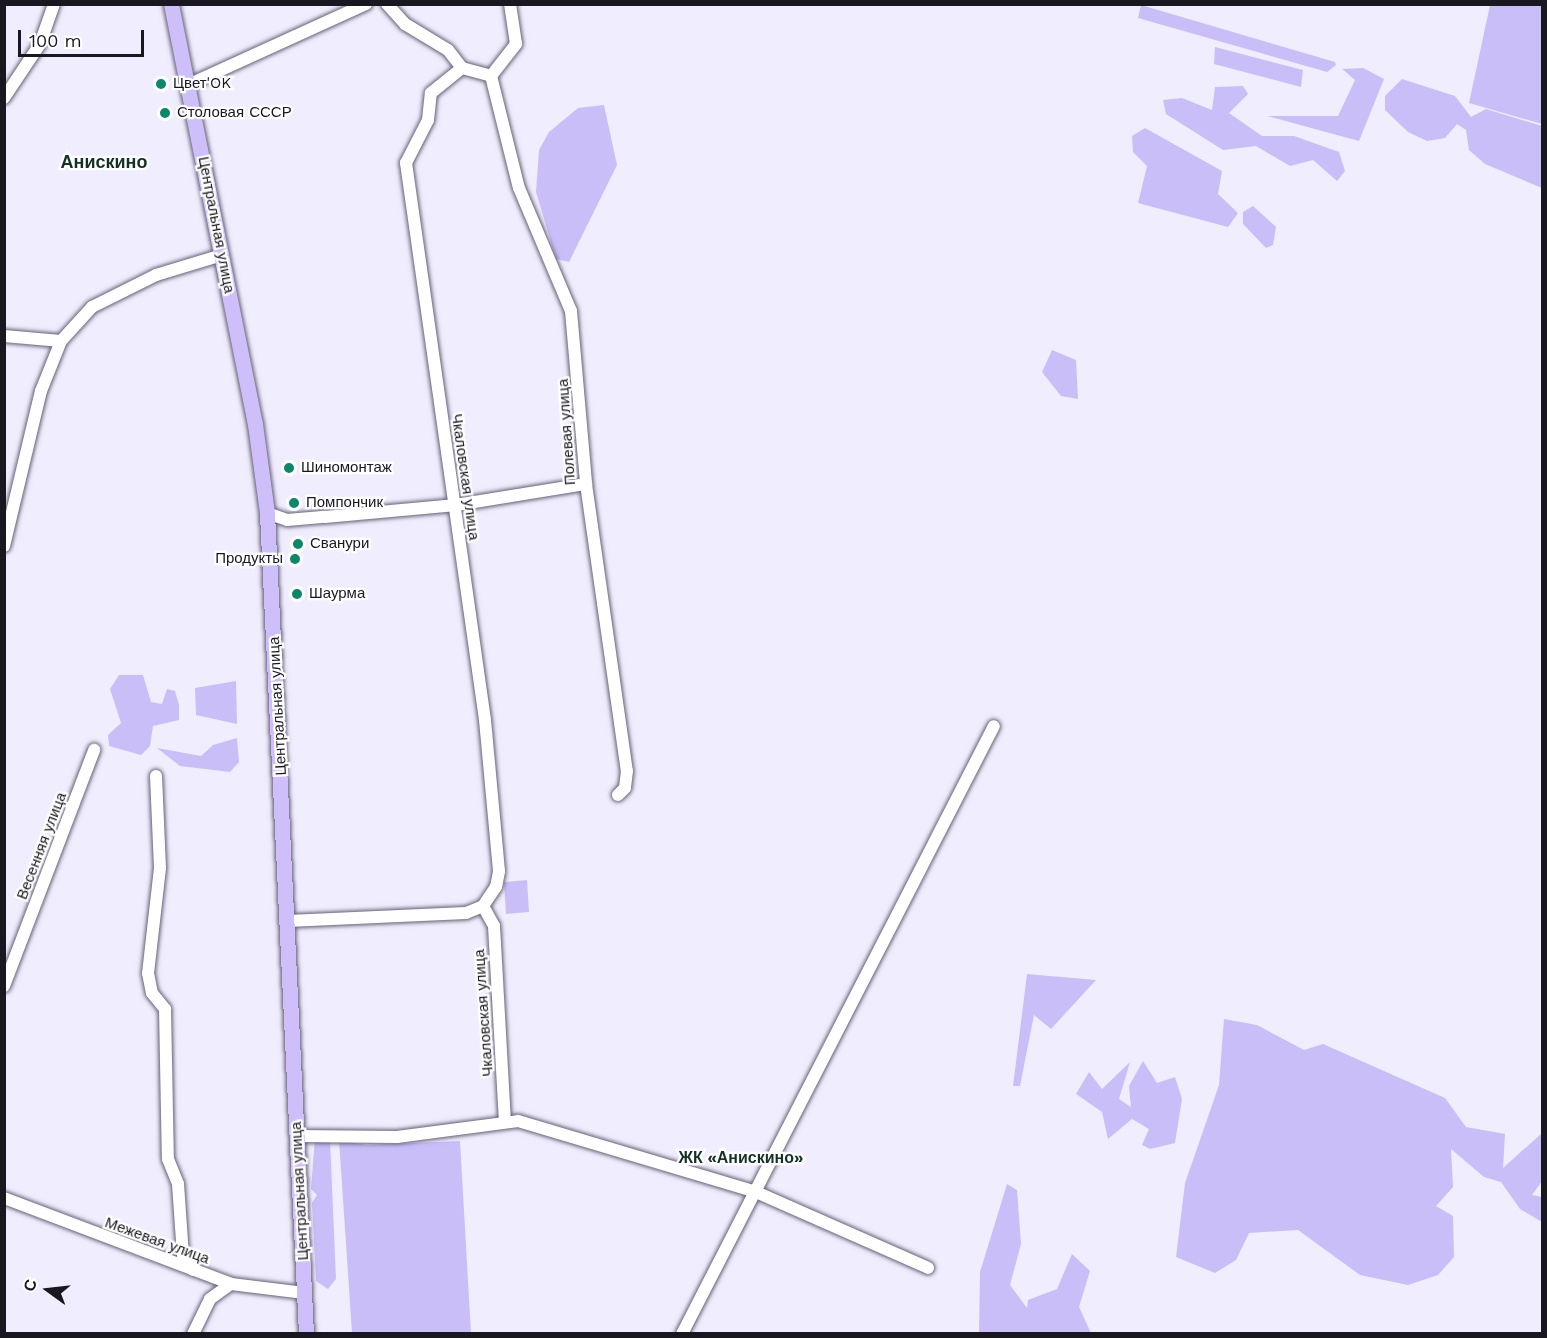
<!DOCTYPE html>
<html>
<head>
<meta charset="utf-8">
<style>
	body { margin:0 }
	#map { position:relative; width:1547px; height:1338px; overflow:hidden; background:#f0eefe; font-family:"Work Sans",sans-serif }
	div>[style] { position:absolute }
	.green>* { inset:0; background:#cabef9 }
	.roads { filter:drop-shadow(0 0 2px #666178) drop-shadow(0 0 2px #666178) }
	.minor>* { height:12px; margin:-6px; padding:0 6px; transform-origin:6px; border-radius:6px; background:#fff }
	.major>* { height:15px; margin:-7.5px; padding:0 7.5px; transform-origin:7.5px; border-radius:7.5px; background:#cebffa }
	.dots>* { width:16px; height:16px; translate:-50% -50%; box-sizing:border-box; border:3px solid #fff; border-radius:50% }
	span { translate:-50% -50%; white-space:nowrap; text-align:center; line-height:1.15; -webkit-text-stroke:4.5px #fff; paint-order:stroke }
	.poi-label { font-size:15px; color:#191720 }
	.left { translate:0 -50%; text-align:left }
	.right { translate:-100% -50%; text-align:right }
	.street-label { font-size:15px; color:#191720 }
	.neighbourhood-label { font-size:16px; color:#133127; font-weight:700 }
	.quarter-label { font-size:18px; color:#133127; font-weight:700 }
	.frame { position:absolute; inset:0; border:6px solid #191720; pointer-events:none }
	.north { position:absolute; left:18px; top:1260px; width:60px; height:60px; -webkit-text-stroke:4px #fff; paint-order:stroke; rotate:285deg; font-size:16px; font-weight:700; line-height:24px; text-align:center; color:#191720 }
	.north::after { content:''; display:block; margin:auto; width:21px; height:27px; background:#191720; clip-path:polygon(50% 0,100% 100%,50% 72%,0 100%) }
	.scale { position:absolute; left:18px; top:30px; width:126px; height:27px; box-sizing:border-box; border:3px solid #191720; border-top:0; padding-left:8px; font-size:18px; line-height:21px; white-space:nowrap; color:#191720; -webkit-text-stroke:4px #fff; paint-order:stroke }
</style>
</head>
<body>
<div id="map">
	<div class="green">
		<div style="clip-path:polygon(1141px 5px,1335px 62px,1336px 65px,1327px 72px,1138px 18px)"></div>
		<div style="clip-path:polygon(1490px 5px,1542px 5px,1542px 124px,1469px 103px)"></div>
		<div style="clip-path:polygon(1215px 47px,1303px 70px,1301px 87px,1214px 64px)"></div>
		<div style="clip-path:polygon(1363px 68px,1384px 79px,1359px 141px,1267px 116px,1338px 116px,1355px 80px,1342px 69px)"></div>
		<div style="clip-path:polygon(1402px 79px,1455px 96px,1471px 117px,1486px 109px,1542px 126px,1542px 188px,1485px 164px,1469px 150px,1466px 130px,1457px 124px,1445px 138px,1427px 141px,1408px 132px,1385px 110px,1385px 96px)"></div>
		<div style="clip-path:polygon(1243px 86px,1248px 94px,1229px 113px,1262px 136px,1294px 136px,1339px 152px,1345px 171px,1337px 181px,1313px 160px,1290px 166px,1256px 146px,1223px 150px,1166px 114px,1163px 100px,1182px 98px,1212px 110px,1215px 87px)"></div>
		<div style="clip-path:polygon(604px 105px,617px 165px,569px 262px,556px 259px,536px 192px,539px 150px,549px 132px,578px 108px)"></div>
		<div style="clip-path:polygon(1145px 128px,1222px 171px,1218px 194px,1238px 213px,1228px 227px,1138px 203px,1147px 166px,1133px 152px,1132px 136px)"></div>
		<div style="clip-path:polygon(1253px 206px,1276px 227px,1273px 245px,1266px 248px,1243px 224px,1243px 212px)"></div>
		<div style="clip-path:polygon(1052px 350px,1076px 360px,1078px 399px,1061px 396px,1042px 372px)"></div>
		<div style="clip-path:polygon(119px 675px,143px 675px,151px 702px,162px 704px,167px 689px,175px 691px,179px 705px,179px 720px,153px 726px,150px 746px,141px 755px,109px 746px,108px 735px,121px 723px,110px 689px)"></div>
		<div style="clip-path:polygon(236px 681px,237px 724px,196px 715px,195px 688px)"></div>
		<div style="clip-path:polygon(237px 738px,239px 762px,230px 772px,180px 766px,157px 748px,201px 756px,213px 745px)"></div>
		<div style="clip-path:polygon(527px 880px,529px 912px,506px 914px,504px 882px)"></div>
		<div style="clip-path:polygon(1027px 974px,1096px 980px,1051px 1029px,1034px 1015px,1020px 1086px,1013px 1086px)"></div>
		<div style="clip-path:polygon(1224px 1019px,1257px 1025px,1304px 1050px,1323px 1044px,1445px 1098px,1466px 1127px,1505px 1134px,1503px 1168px,1542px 1133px,1542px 1181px,1532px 1195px,1542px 1197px,1542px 1222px,1520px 1209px,1501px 1182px,1484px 1177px,1451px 1149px,1453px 1187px,1436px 1206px,1453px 1216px,1454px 1257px,1438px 1275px,1408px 1285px,1360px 1275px,1298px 1230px,1249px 1233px,1236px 1260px,1215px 1273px,1176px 1257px,1185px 1183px,1219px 1085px)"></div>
		<div style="clip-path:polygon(1143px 1061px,1157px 1083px,1175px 1077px,1182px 1099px,1175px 1143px,1150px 1149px,1142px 1145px,1149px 1129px,1132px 1119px,1108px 1139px,1102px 1112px,1076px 1094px,1089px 1072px,1102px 1089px,1130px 1062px,1119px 1099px,1131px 1107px,1129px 1086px)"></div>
		<div style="clip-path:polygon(315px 1137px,330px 1139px,336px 1279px,328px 1289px,316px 1281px,312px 1203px,317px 1195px,311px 1189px)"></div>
		<div style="clip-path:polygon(339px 1140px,366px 1145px,460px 1141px,471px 1333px,352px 1333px)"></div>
		<div style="clip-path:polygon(1007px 1184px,1017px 1190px,1021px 1244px,1010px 1285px,1027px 1308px,1028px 1300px,1057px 1289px,1072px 1254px,1090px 1271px,1079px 1307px,1091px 1333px,979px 1333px,980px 1272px)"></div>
	</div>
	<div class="roads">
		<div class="minor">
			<div style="left:387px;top:4px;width:27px;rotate:48deg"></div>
			<div style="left:405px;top:24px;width:50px;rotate:31.2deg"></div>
			<div style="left:448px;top:50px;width:23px;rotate:52deg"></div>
			<div style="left:462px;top:68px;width:30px;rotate:15deg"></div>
			<div style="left:491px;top:76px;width:115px;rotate:76deg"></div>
			<div style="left:519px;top:188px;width:134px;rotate:67.1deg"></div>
			<div style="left:571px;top:311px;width:174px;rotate:85deg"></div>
			<div style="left:586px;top:484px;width:290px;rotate:81.9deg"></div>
			<div style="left:627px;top:771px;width:17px;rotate:97deg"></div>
			<div style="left:625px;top:788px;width:10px;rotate:135deg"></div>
			<div style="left:491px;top:76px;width:41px;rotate:-52deg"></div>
			<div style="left:516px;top:44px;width:40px;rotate:-98.5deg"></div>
			<div style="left:188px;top:85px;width:196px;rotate:-24.5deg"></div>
			<div style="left:4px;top:98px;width:65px;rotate:-56.3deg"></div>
			<div style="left:40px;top:44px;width:42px;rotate:-70.7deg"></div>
			<div style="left:4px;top:336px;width:57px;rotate:5deg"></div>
			<div style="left:267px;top:513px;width:21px;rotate:19deg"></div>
			<div style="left:287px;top:520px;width:38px;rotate:-5deg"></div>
			<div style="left:325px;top:517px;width:132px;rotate:-5.2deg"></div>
			<div style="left:456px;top:505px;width:132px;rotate:-9.2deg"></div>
			<div style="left:4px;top:546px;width:159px;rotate:-76.6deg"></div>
			<div style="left:41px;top:391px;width:54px;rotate:-68.2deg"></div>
			<div style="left:61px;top:341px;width:46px;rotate:-47.6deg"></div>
			<div style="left:92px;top:307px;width:72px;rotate:-26.6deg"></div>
			<div style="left:156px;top:275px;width:69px;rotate:-16.9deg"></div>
			<div style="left:156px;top:776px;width:92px;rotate:87.5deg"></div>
			<div style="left:160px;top:868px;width:106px;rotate:96.5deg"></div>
			<div style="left:148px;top:973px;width:20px;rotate:79deg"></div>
			<div style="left:152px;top:993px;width:21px;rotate:51deg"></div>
			<div style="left:165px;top:1009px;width:150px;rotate:88.9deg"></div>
			<div style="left:168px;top:1159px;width:27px;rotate:68deg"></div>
			<div style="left:178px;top:1184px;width:71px;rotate:86deg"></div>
			<div style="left:183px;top:1255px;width:18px;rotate:56deg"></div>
			<div style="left:483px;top:906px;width:23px;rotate:61deg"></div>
			<div style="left:494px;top:926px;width:196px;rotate:86.8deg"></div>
			<div style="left:288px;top:921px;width:178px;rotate:-2.6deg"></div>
			<div style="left:466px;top:913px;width:18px;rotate:-22deg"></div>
			<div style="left:483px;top:906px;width:23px;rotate:-56deg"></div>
			<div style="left:496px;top:887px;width:16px;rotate:-79deg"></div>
			<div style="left:499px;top:871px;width:152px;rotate:-95.3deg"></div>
			<div style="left:485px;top:720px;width:563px;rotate:-98.07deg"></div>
			<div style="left:406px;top:163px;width:48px;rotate:-62.9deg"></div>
			<div style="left:428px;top:120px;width:27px;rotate:-84deg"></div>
			<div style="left:431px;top:93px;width:40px;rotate:-39deg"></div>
			<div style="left:4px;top:986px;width:253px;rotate:-69.1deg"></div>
			<div style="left:297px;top:1136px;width:100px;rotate:0.6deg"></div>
			<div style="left:397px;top:1137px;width:122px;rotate:-7.5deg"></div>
			<div style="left:518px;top:1121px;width:248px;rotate:16.6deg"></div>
			<div style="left:756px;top:1192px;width:188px;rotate:23.8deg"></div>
			<div style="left:4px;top:1198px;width:243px;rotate:20.7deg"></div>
			<div style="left:231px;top:1284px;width:74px;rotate:7deg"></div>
			<div style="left:193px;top:1334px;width:39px;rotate:-64deg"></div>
			<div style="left:210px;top:1299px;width:26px;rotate:-36deg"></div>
			<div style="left:682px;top:1334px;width:683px;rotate:-62.84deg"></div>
		</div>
		<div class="major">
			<div style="left:171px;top:4px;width:428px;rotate:78.7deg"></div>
			<div style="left:255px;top:424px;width:90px;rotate:82.3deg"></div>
			<div style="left:267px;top:513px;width:822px;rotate:87.28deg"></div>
		</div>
	</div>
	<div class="dots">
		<div style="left:161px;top:84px;background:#09886a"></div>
		<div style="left:165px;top:113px;background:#09886a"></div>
		<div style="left:289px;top:468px;background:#09886a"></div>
		<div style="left:294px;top:503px;background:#09886a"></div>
		<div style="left:298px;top:544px;background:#09886a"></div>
		<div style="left:295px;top:559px;background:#09886a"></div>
		<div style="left:297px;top:594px;background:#09886a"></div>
	</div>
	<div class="poi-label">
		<span class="left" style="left:173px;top:84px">Цвет'OK</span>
		<span class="left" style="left:177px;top:113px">Столовая СССР</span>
		<span class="left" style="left:301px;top:468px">Шиномонтаж</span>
		<span class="left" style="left:306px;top:503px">Помпончик</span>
		<span class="left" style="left:310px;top:544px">Сванури</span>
		<span class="right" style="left:283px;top:559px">Продукты</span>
		<span class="left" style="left:309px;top:594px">Шаурма</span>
	</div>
	<div class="street-label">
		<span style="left:216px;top:225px;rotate:79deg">Центральная улица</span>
		<span style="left:567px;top:432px;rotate:-94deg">Полевая улица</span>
		<span style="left:465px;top:477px;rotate:82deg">Чкаловская улица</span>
		<span style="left:278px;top:706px;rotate:-93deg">Центральная улица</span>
		<span style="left:42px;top:846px;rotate:-69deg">Весенняя улица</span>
		<span style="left:484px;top:1013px;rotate:-94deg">Чкаловская улица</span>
		<span style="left:300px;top:1191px;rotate:-93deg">Центральная улица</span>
		<span style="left:157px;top:1241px;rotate:20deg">Межевая улица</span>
	</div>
	<div class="neighbourhood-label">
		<span style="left:741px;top:1158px">ЖК «Анискино»</span>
	</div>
	<div class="quarter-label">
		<span style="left:104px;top:162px">Анискино</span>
	</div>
	<div class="frame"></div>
	<div class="north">С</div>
	<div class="scale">100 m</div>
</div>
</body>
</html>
